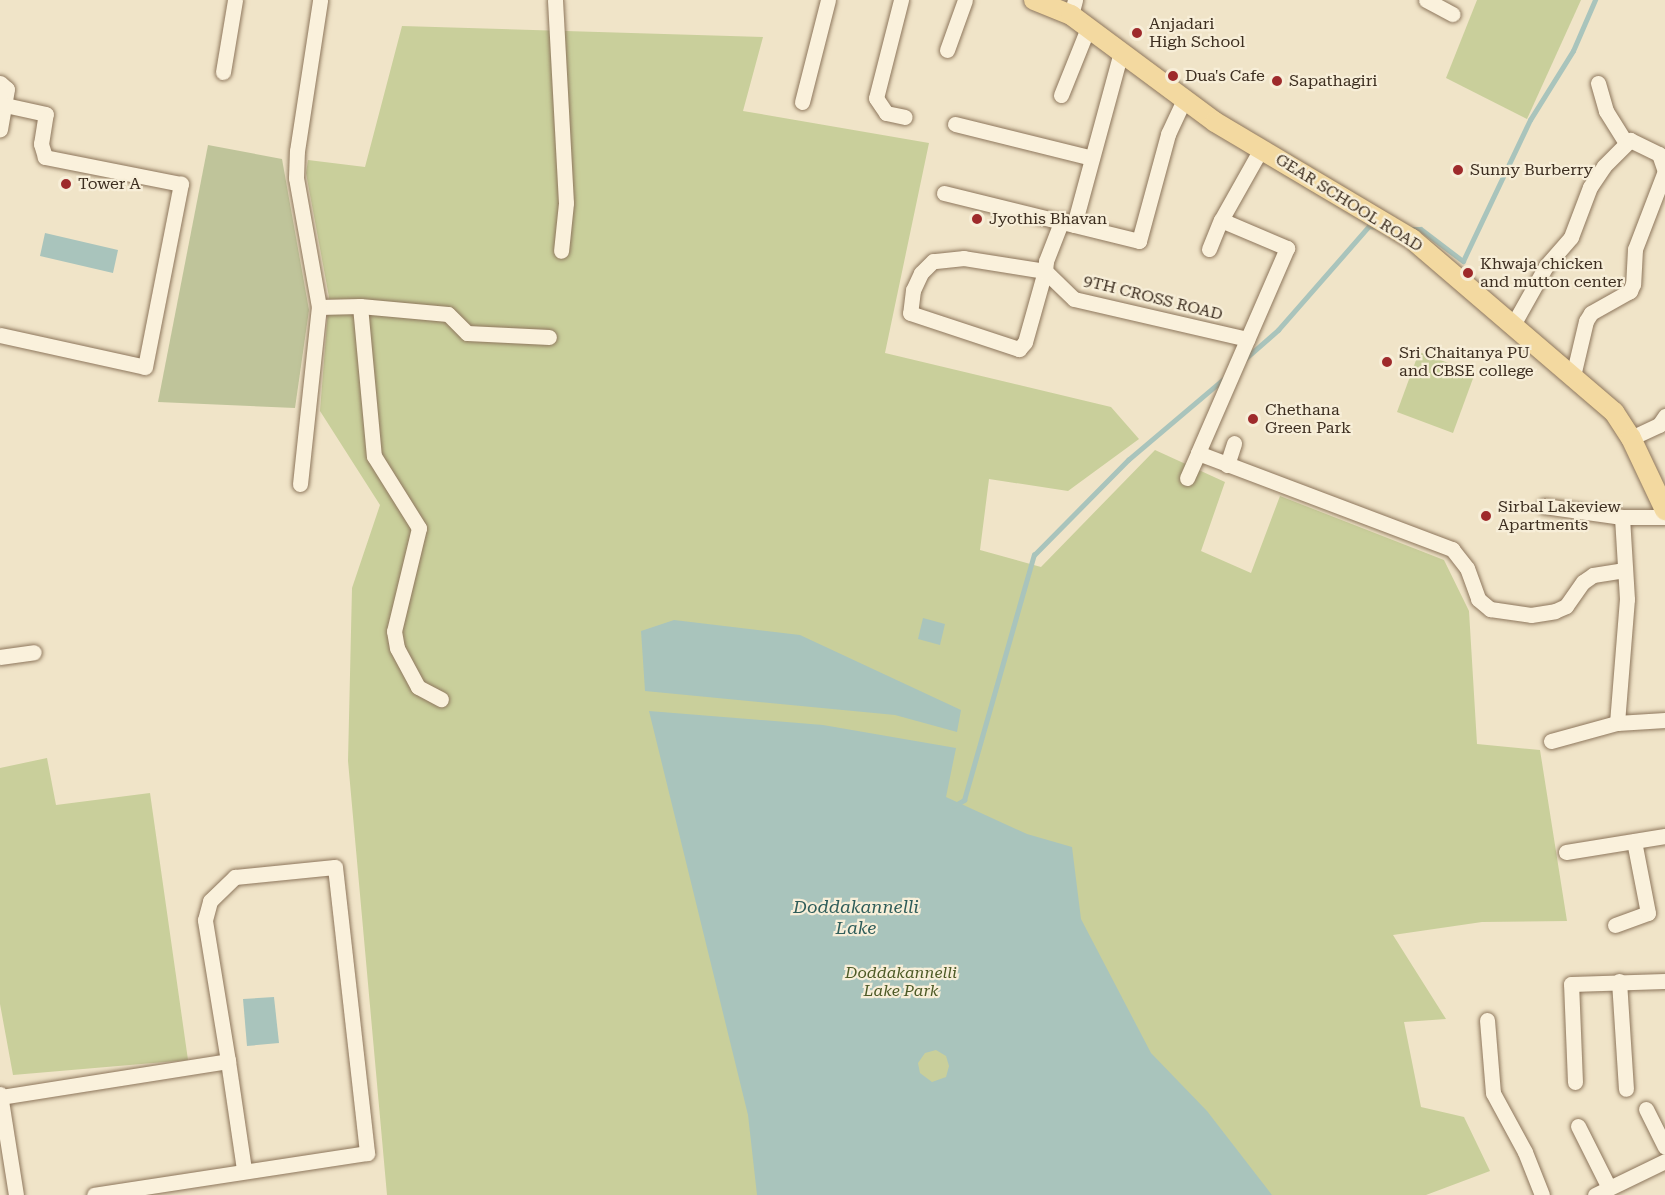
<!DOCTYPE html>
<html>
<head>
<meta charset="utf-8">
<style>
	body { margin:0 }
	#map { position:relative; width:1665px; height:1195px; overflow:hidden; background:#f0e4c8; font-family:"Roboto Serif",serif }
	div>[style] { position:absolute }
	.green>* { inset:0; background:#c9cf9b }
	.cemetery>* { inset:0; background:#bfc49a }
	.water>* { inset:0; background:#a9c4bc }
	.stream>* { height:4.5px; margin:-2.25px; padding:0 2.25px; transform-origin:2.25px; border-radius:2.25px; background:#a9c4bc }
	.roads { filter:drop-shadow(0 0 2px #8d765c) drop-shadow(0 0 2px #8d765c) }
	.minor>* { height:15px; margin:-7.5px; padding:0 7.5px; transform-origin:7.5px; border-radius:7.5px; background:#faf1dc }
	.major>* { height:20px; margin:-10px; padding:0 10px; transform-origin:10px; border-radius:10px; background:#f3d9a0 }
	.dots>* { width:16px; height:16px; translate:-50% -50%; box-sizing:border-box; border:3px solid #f7eed8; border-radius:50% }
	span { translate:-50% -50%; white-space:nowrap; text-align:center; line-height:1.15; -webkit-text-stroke:4.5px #f7eed8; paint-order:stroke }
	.poi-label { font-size:16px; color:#3d2e20 }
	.left { translate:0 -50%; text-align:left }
	.street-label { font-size:16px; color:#3d2e20 }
	.park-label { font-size:16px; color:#4d5a26; font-style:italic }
	.water-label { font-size:18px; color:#2f5d5a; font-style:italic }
</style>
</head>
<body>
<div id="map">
	<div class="green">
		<div style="clip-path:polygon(1477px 0,1581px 0,1527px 119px,1446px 78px)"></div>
		<div style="clip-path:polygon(402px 26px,763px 37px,743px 111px,929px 143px,885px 353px,1111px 407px,1139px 439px,1068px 491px,989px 479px,980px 550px,1041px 567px,1155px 450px,1225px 482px,1201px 551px,1251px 573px,1280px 496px,1444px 560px,1469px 611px,1477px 744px,1540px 750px,1567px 921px,1482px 922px,1393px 935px,1446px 1019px,1404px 1022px,1421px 1107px,1464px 1117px,1490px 1171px,1426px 1195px,387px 1195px,348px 761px,352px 588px,380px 505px,320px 411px,329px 297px,306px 173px,308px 160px,365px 167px)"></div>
		<div style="clip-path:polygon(1419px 352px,1475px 373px,1453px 433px,1397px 412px)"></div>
		<div style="clip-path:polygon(47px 758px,56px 805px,150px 793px,188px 1060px,13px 1075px,0 1004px,0 768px)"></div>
	</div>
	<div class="cemetery">
		<div style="clip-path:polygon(208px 145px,282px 159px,309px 310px,295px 408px,158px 402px)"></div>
	</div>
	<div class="water">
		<div style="clip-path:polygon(45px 233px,118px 250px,113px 273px,40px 256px)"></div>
		<div style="clip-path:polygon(923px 618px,945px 624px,940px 645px,918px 639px)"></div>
		<div style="clip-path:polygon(674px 620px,800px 635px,961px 710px,957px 732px,895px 715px,645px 691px,641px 631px)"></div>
		<div style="clip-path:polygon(evenodd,649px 711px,823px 725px,956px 748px,946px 797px,1027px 834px,1072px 847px,1081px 919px,1151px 1053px,1207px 1111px,1272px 1195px,757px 1195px,748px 1115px,649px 711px,936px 1050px,946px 1056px,949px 1066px,946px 1077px,932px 1082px,920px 1073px,918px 1063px,925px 1053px,936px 1050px)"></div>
		<div style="clip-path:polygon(274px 997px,279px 1043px,247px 1046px,243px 999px)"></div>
	</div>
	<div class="stream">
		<div style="left:1409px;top:229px;width:12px"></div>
		<div style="left:1421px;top:229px;width:53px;rotate:37.3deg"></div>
		<div style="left:1463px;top:261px;width:156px;rotate:-64.6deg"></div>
		<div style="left:1530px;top:120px;width:81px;rotate:-58.1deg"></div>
		<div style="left:1573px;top:51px;width:56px;rotate:-66.7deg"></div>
		<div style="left:1245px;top:359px;width:44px;rotate:-41.3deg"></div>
		<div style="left:1278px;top:330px;width:138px;rotate:-48.8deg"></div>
		<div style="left:1369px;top:226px;width:8px;rotate:7deg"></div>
		<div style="left:954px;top:806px;width:12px;rotate:-31deg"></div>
		<div style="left:964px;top:800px;width:255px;rotate:-74.1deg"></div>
		<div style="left:1034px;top:555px;width:134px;rotate:-45.3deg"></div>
		<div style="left:1128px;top:460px;width:128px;rotate:-40.3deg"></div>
	</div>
	<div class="roads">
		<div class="minor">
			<div style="left:555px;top:0;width:203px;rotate:86.9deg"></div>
			<div style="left:566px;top:203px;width:48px;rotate:95.9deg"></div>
			<div style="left:901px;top:0;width:101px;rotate:104.3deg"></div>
			<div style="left:876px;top:98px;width:18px;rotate:56deg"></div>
			<div style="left:886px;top:113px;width:19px;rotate:12deg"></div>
			<div style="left:1426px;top:0;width:30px;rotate:28deg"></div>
			<div style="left:1071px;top:15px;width:16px;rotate:-75deg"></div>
			<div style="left:947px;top:50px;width:53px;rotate:-70.2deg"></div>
			<div style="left:223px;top:72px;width:73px;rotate:-80.5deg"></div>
			<div style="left:0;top:83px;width:9px;rotate:41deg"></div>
			<div style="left:7px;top:89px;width:41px;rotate:99.9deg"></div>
			<div style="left:1598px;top:83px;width:29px;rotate:74deg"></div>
			<div style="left:1606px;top:111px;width:36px;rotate:58deg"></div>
			<div style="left:1061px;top:95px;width:72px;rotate:-68.1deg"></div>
			<div style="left:802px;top:102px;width:105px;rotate:-75.7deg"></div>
			<div style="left:955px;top:124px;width:141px;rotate:13.9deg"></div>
			<div style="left:1261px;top:149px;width:81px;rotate:119.4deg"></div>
			<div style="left:1221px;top:220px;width:72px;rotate:23deg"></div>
			<div style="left:1287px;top:248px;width:223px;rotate:113.5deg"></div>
			<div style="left:1198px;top:453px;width:272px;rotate:20.7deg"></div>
			<div style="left:1452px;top:549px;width:24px;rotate:52deg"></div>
			<div style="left:1467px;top:568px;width:33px;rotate:70deg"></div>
			<div style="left:1478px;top:599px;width:16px;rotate:40deg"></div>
			<div style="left:1490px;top:609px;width:41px;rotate:8.3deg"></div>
			<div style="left:1531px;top:615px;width:24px;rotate:-9deg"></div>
			<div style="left:1555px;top:611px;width:12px;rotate:-24deg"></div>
			<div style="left:1566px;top:606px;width:29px;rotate:-55deg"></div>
			<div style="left:1583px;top:582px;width:12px;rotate:-35deg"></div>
			<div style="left:1593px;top:575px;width:32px;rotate:-9deg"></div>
			<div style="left:944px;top:193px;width:201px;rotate:13.8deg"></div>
			<div style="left:1139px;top:241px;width:111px;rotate:-74.8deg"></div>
			<div style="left:1168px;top:134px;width:38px;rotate:-65deg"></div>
			<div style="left:1074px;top:225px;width:179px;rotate:-74.8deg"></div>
			<div style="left:1209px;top:249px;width:31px;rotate:-68deg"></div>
			<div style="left:1045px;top:271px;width:82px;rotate:-170.9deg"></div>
			<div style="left:964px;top:258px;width:31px;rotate:174deg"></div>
			<div style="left:933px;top:261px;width:17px;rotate:135deg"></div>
			<div style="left:921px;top:273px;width:19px;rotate:115deg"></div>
			<div style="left:913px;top:290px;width:23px;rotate:97deg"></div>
			<div style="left:910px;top:313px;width:115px;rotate:18.3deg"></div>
			<div style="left:1019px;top:349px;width:9px;rotate:-49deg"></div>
			<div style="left:1025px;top:342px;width:74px;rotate:-74.3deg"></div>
			<div style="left:1045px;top:271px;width:10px;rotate:-84deg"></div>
			<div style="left:1046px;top:261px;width:44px;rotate:-68.7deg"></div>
			<div style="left:1045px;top:271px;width:40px;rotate:44deg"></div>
			<div style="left:1074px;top:299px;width:178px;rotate:13deg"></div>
			<div style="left:360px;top:306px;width:151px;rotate:84.7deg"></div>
			<div style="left:374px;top:456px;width:85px;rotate:58deg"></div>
			<div style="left:419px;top:528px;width:106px;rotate:103.6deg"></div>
			<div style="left:394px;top:631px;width:17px;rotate:80deg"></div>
			<div style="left:397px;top:648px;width:44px;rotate:61.7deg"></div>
			<div style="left:418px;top:687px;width:26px;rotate:28deg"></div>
			<div style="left:319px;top:307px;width:41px;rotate:-1.4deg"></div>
			<div style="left:360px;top:306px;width:88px;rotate:5.2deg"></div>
			<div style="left:448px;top:314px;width:27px;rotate:45deg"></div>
			<div style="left:467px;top:333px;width:82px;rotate:2.8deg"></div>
			<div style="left:1514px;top:323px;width:65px;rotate:-60.7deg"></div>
			<div style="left:1546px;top:266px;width:38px;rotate:-49deg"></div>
			<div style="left:1571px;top:237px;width:53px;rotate:-69.2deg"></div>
			<div style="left:1590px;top:187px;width:25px;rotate:-56deg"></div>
			<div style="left:1604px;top:166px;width:37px;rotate:-45deg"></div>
			<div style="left:1630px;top:140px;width:32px;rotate:26deg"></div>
			<div style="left:1659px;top:154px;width:18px;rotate:71deg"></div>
			<div style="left:1665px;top:171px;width:84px;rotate:111deg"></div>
			<div style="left:1635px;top:249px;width:35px;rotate:93deg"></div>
			<div style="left:1633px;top:284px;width:8px;rotate:113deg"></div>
			<div style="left:1630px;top:291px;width:45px;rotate:150.6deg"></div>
			<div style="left:1591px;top:313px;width:9px;rotate:122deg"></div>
			<div style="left:1586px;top:321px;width:57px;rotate:103.3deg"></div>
			<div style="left:0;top:335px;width:148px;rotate:12.4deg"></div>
			<div style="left:145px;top:367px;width:187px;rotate:-78.9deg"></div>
			<div style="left:181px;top:184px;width:139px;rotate:-168.8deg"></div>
			<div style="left:45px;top:157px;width:14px;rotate:-107deg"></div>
			<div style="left:41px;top:144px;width:30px;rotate:-81deg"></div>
			<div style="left:46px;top:114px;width:42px;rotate:-167.6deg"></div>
			<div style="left:1631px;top:438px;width:31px;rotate:-25deg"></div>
			<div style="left:1659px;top:425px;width:11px;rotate:-56deg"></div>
			<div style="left:1227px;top:465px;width:23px;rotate:-72deg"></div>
			<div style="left:1187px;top:478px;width:27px;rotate:-66deg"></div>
			<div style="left:300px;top:484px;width:178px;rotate:-83.9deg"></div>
			<div style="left:319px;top:307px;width:131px;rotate:-100.1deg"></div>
			<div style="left:296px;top:178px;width:27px;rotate:-88deg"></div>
			<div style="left:297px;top:151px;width:153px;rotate:-81.3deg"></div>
			<div style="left:1544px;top:506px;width:79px;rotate:8deg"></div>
			<div style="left:0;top:657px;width:34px;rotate:-8deg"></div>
			<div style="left:1617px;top:723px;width:48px;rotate:-3.6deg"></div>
			<div style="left:1551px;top:741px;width:68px;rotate:-15.3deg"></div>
			<div style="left:1617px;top:723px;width:124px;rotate:-85.4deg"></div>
			<div style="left:1627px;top:599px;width:82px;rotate:-93.5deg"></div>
			<div style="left:1622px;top:517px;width:43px"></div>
			<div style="left:1566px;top:852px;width:100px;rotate:-9.2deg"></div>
			<div style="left:1615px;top:925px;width:35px;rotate:-20deg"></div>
			<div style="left:1648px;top:913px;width:73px;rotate:-101deg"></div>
			<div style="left:1619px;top:981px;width:108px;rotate:86.3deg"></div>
			<div style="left:1487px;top:1020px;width:73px;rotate:85.3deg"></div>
			<div style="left:1493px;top:1093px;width:67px;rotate:61.5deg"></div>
			<div style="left:1525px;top:1152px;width:46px;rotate:68.4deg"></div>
			<div style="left:228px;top:1061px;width:110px;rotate:81.6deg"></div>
			<div style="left:1575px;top:1082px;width:98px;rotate:-92.3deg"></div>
			<div style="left:1571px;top:984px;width:94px;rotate:-1.8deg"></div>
			<div style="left:0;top:1094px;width:102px;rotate:81deg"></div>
			<div style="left:1px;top:1097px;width:230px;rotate:-9deg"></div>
			<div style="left:228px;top:1061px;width:143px;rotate:-99.3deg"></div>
			<div style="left:205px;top:920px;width:20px;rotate:-75deg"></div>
			<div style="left:210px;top:901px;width:35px;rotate:-44deg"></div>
			<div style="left:235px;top:877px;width:100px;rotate:-5.7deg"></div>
			<div style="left:335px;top:867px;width:288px;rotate:83.6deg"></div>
			<div style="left:367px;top:1153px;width:276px;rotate:171.3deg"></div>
			<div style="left:1646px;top:1109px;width:42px;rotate:63.4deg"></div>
			<div style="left:1578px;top:1126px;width:69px;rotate:63.4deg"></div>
			<div style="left:1595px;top:1195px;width:78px;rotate:-25.9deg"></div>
		</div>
		<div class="major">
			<div style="left:1034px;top:0;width:40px;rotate:22deg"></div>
			<div style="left:1071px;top:15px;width:179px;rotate:36.6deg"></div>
			<div style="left:1215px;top:122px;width:229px;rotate:30.7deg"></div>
			<div style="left:1412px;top:239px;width:266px;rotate:40.6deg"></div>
			<div style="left:1614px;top:412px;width:31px;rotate:57deg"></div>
			<div style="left:1631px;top:438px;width:80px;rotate:64.7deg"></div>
		</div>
	</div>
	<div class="dots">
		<div style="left:1137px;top:33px;background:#9e2a2b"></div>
		<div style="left:1173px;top:76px;background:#9e2a2b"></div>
		<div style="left:1277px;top:81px;background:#9e2a2b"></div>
		<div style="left:1458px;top:170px;background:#9e2a2b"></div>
		<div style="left:66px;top:184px;background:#9e2a2b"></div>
		<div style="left:977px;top:219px;background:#9e2a2b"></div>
		<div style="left:1468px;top:273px;background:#9e2a2b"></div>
		<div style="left:1387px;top:362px;background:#9e2a2b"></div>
		<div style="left:1253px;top:419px;background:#9e2a2b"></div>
		<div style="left:1486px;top:516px;background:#9e2a2b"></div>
	</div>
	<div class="poi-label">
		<span class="left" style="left:1149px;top:33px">Anjadari<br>High School</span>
		<span class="left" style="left:1185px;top:76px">Dua's Cafe</span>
		<span class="left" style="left:1289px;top:81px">Sapathagiri</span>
		<span class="left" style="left:1470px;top:170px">Sunny Burberry</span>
		<span class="left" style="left:78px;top:184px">Tower A</span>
		<span class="left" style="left:989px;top:219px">Jyothis Bhavan</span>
		<span class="left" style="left:1480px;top:273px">Khwaja chicken<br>and mutton center</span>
		<span class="left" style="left:1399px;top:362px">Sri Chaitanya PU<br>and CBSE college</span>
		<span class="left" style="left:1265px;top:419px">Chethana<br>Green Park</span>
		<span class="left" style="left:1498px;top:516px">Sirbal Lakeview<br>Apartments</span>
	</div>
	<div class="street-label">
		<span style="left:1349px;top:203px;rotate:32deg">GEAR SCHOOL ROAD</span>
		<span style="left:1153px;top:298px;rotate:14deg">9TH CROSS ROAD</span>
	</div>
	<div class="park-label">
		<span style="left:901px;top:982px">Doddakannelli<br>Lake Park</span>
	</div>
	<div class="water-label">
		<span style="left:856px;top:918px">Doddakannelli<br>Lake</span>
	</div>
</div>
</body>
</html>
